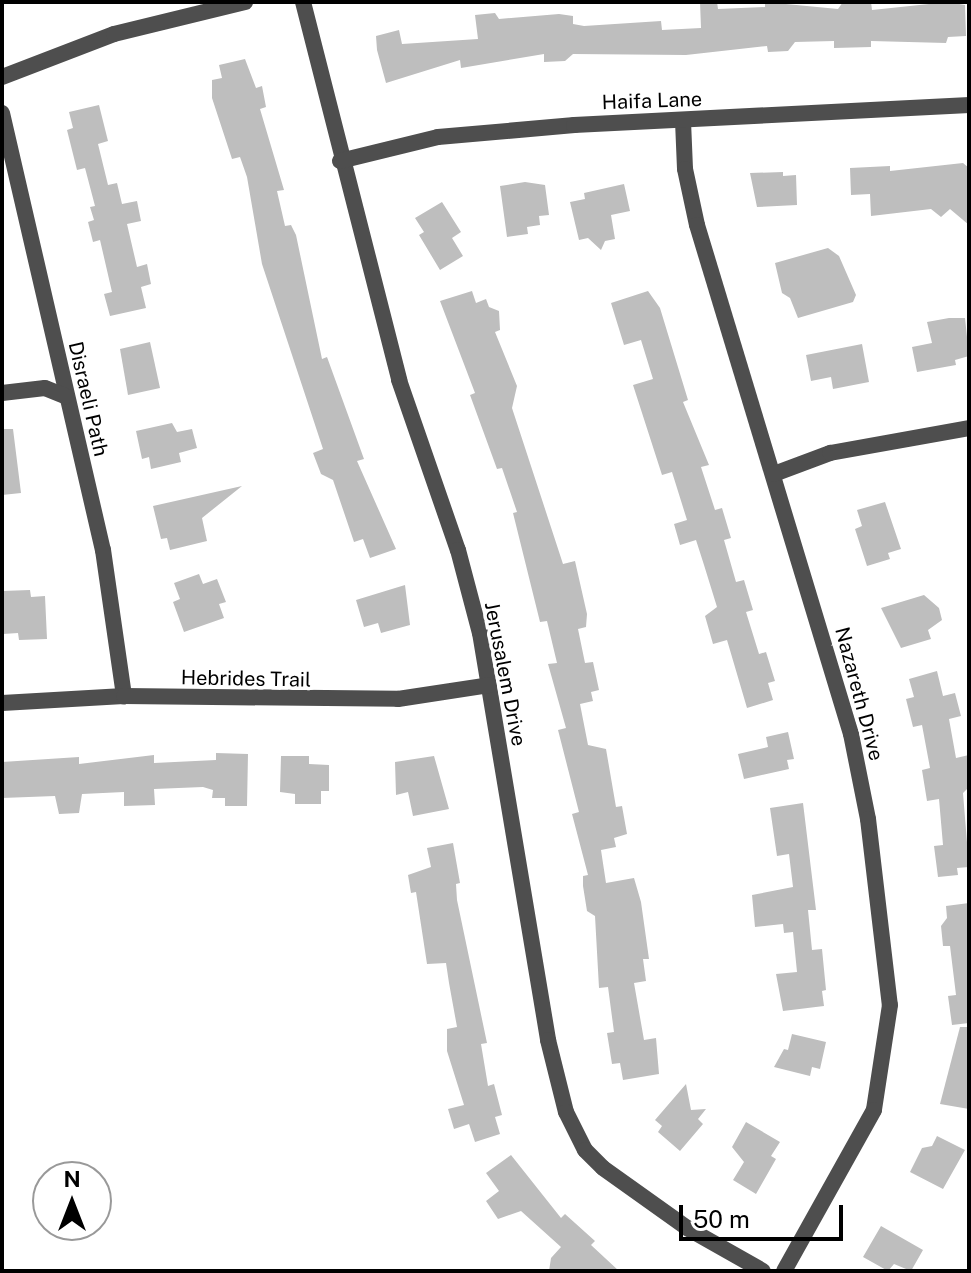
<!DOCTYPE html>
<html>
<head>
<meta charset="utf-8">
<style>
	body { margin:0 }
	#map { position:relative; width:971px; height:1273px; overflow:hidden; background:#fff; font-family:"Public Sans",sans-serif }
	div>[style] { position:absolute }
	.building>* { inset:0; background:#bebebe }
	.minor>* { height:16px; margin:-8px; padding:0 8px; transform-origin:8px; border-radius:8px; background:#4e4e4e }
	span { translate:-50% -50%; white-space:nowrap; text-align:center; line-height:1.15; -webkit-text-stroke:7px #fff; paint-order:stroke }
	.street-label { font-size:20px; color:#000 }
	.frame { position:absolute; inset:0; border:4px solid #000; pointer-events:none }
	.north { position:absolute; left:32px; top:1161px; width:80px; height:80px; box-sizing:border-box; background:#fff; border:2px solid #999; border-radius:50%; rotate:0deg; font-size:22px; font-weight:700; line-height:32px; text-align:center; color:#000 }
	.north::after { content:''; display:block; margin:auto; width:28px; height:36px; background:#000; clip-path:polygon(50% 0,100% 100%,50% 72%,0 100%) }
	.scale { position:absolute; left:679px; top:1205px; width:164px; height:36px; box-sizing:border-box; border:4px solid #000; border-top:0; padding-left:10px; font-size:24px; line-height:28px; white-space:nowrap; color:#000; -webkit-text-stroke:6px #fff; paint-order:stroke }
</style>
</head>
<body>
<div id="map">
	<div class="building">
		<div style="clip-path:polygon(700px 2px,717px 2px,718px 9px,765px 7px,765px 2px,838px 9px,843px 2px,871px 2px,872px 10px,948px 2px,965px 5px,966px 36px,948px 37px,946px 43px,871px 41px,871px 47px,834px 48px,834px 41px,795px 42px,788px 51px,768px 52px,767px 46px,686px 55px,573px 54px,565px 61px,544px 62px,544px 54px,461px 68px,460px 60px,386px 83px,377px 50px,376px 36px,399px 30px,402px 44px,478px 39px,475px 15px,495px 13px,499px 19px,559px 14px,573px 16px,573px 24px,584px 26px,661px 21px,662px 30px,701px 28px)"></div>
		<div style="clip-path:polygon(245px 59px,256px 88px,262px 86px,266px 107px,260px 109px,284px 190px,277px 191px,285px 226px,291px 225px,296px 235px,322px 359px,327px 357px,364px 459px,357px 461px,396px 549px,370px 558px,363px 539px,354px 542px,333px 480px,321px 474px,313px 453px,323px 449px,262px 264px,247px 177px,240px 157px,232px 159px,212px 98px,212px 80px,222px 78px,219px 65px)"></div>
		<div style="clip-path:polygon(99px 105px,108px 141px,98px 144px,108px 185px,117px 183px,122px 204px,137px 201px,141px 221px,127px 224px,137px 267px,147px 264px,151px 284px,141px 287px,146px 308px,110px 316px,104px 294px,112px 292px,100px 240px,93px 242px,88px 222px,94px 220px,90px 207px,95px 206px,85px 168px,77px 170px,67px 130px,73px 128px,69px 112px)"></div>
		<div style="clip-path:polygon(963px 163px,969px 168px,969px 225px,950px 209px,941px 217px,931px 209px,871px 216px,870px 194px,851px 195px,850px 168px,890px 166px,890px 171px)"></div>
		<div style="clip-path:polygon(783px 172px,783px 176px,796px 175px,797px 205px,757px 207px,750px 173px)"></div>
		<div style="clip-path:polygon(525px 182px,545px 185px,549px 215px,539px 216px,540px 225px,527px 227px,528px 234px,507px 237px,500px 186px)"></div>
		<div style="clip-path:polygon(624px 184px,630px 211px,611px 215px,615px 239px,605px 241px,601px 250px,588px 238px,579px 240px,570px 202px,585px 199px,584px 193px)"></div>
		<div style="clip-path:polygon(442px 202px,461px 232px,452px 238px,463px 256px,440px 270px,419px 235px,424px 232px,415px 218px)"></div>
		<div style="clip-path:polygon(828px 248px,839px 256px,856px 295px,853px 302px,798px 318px,790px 298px,782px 293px,775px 263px)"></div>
		<div style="clip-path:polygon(472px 291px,476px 303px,486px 299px,489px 307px,499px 311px,500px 330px,495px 332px,517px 386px,512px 408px,563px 564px,575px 561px,587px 614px,586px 627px,578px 629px,585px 663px,593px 662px,599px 690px,591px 692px,593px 701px,580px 704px,588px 745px,606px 749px,616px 807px,622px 806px,627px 834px,614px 838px,616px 847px,601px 850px,606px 883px,634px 878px,641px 902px,649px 959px,643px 959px,646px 981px,634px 983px,644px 1040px,656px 1038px,659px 1074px,623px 1080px,620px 1063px,612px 1064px,607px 1033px,614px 1032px,608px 987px,599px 988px,595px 916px,587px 911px,583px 886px,583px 876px,588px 875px,572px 814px,579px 812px,558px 730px,566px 728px,548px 664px,557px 663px,547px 621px,540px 622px,513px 513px,517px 512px,502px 468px,497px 469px,470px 395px,475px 393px,440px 301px)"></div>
		<div style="clip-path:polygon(648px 291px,660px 308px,688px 400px,683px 402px,709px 465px,701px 467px,715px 510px,722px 508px,731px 538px,724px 540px,736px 582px,744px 580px,753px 610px,746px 612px,759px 654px,766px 652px,775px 681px,768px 683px,773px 700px,747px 708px,727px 640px,713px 644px,705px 616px,717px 607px,704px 565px,696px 540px,680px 545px,674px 524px,687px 520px,672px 472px,662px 475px,633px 385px,653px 379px,641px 340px,624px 345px,611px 303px)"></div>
		<div style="clip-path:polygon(949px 318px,965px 318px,969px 356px,955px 360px,956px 365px,917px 372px,912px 347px,932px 343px,927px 322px)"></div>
		<div style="clip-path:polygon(150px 342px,160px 388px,128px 395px,120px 349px)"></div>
		<div style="clip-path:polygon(862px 344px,869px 382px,833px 389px,831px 377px,811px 381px,806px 355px)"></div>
		<div style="clip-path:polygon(172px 423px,177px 432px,192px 429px,197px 448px,179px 453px,181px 462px,151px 469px,149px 457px,142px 459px,136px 431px)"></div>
		<div style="clip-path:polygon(2px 429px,13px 429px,21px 493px,2px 495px)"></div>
		<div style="clip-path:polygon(242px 486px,202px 518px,207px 541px,170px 550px,167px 538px,161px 539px,153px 506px)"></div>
		<div style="clip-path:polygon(885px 502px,901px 549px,888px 553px,890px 559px,867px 566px,855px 529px,862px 526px,857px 510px)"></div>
		<div style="clip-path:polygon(199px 574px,203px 584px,217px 579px,226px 602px,219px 604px,224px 618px,184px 632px,173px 602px,180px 599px,174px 583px)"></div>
		<div style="clip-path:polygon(405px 585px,410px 625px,381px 633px,378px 623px,364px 627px,356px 600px)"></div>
		<div style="clip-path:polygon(30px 590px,31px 597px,45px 596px,47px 639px,19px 640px,18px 633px,3px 634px,2px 591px)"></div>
		<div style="clip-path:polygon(924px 595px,939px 608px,942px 620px,928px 630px,931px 639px,901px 648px,881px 608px)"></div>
		<div style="clip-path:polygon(937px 671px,943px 696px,955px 693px,961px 716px,949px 719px,956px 758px,969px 755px,969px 787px,963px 793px,969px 867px,957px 868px,958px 875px,938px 877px,934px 846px,943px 845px,939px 799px,927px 801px,922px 770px,930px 768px,922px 725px,913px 727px,906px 699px,914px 697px,909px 679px)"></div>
		<div style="clip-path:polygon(788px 732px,794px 759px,787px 760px,789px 769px,744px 779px,738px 754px,768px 747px,766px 737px)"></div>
		<div style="clip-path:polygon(216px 753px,248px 754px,247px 806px,225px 806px,225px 798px,212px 798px,213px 790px,203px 787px,154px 789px,155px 805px,124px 806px,124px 792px,82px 794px,79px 813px,59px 814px,55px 796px,2px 798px,2px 762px,79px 757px,79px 764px,154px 755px,154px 763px,216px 760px)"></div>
		<div style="clip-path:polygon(281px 756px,309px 756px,309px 764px,329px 765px,329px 791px,321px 791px,321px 804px,295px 804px,295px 794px,280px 792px)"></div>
		<div style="clip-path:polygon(434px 756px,449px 809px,413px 816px,408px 792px,396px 795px,395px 762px)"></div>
		<div style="clip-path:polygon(803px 803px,816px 910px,808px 910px,812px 950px,822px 949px,826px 990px,822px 991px,824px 1006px,783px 1011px,776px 974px,797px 972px,793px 932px,784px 933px,783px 924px,755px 927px,752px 895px,793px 887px,789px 854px,777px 856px,770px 808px)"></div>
		<div style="clip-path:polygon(453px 843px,460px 883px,456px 884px,457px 900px,487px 1043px,481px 1044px,488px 1086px,494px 1084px,502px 1115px,495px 1117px,500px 1134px,475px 1142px,469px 1124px,454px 1129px,448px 1109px,464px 1105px,447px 1051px,447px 1029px,457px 1027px,449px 983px,446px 963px,427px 964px,416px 892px,411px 893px,408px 875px,431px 867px,427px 848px)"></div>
		<div style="clip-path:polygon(969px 903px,969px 1023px,952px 1025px,948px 996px,956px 995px,950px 946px,943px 946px,941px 926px,947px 918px,946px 906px)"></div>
		<div style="clip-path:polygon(960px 1027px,969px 1027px,969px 1109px,940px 1104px)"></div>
		<div style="clip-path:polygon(792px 1034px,826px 1042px,820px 1069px,812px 1067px,810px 1076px,774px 1067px,784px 1049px,788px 1050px)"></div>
		<div style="clip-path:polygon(686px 1084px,691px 1110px,706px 1109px,698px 1119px,703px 1124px,680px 1151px,658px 1132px,662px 1126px,655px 1120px)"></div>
		<div style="clip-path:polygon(746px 1122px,780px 1142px,771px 1156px,776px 1159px,756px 1194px,733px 1180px,744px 1162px,732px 1147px)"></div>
		<div style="clip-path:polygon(937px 1136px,965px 1150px,943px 1189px,910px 1172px,922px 1148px,932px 1146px)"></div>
		<div style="clip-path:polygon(511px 1155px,561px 1218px,565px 1214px,595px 1241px,591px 1245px,619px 1271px,549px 1271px,551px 1258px,561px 1247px,521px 1211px,498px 1219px,486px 1201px,499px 1191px,486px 1173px)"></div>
		<div style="clip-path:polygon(881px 1226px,923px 1250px,911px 1271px,894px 1264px,888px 1271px,863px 1257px)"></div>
	</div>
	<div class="minor">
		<div style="left:303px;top:2px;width:390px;rotate:75.7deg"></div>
		<div style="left:399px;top:380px;width:180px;rotate:70.9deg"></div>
		<div style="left:458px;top:550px;width:86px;rotate:75.2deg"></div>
		<div style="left:480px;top:633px;width:413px;rotate:80.5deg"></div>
		<div style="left:548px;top:1040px;width:74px;rotate:76deg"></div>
		<div style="left:566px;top:1112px;width:42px;rotate:63.4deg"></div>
		<div style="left:585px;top:1150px;width:25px;rotate:45deg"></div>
		<div style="left:603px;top:1168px;width:103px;rotate:35.5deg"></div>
		<div style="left:687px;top:1228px;width:87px;rotate:29.5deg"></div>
		<div style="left:2px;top:77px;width:120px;rotate:-21deg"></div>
		<div style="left:114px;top:34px;width:135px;rotate:-13.7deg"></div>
		<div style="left:2px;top:113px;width:449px;rotate:77deg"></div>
		<div style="left:103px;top:550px;width:148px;rotate:81.8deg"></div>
		<div style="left:683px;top:121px;width:48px;rotate:87.6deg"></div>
		<div style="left:685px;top:169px;width:57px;rotate:77.9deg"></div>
		<div style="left:697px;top:225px;width:532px;rotate:73.17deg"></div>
		<div style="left:851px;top:734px;width:87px;rotate:78.7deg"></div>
		<div style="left:868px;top:819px;width:187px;rotate:83.3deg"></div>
		<div style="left:890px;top:1005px;width:106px;rotate:98.7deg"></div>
		<div style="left:874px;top:1110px;width:184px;rotate:119.2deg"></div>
		<div style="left:340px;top:161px;width:101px;rotate:-13.8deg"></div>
		<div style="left:438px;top:137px;width:137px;rotate:-5deg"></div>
		<div style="left:574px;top:125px;width:396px;rotate:-2.9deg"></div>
		<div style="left:2px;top:393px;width:43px;rotate:-6.6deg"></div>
		<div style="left:45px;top:388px;width:22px;rotate:22deg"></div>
		<div style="left:774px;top:474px;width:60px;rotate:-20.6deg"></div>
		<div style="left:830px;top:453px;width:141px;rotate:-10.2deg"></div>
		<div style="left:2px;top:703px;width:122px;rotate:-3.3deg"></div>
		<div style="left:124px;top:696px;width:274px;rotate:0.6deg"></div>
		<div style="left:398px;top:699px;width:92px;rotate:-8.7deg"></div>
	</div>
	<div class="street-label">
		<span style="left:652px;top:101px;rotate:-2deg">Haifa Lane</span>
		<span style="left:88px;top:399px;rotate:77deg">Disraeli Path</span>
		<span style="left:505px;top:674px;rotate:79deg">Jerusalem Drive</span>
		<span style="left:246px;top:679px;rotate:1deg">Hebrides Trail</span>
		<span style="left:859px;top:694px;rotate:75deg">Nazareth Drive</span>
	</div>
	<div class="frame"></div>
	<div class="north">N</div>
	<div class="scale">50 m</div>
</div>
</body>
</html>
